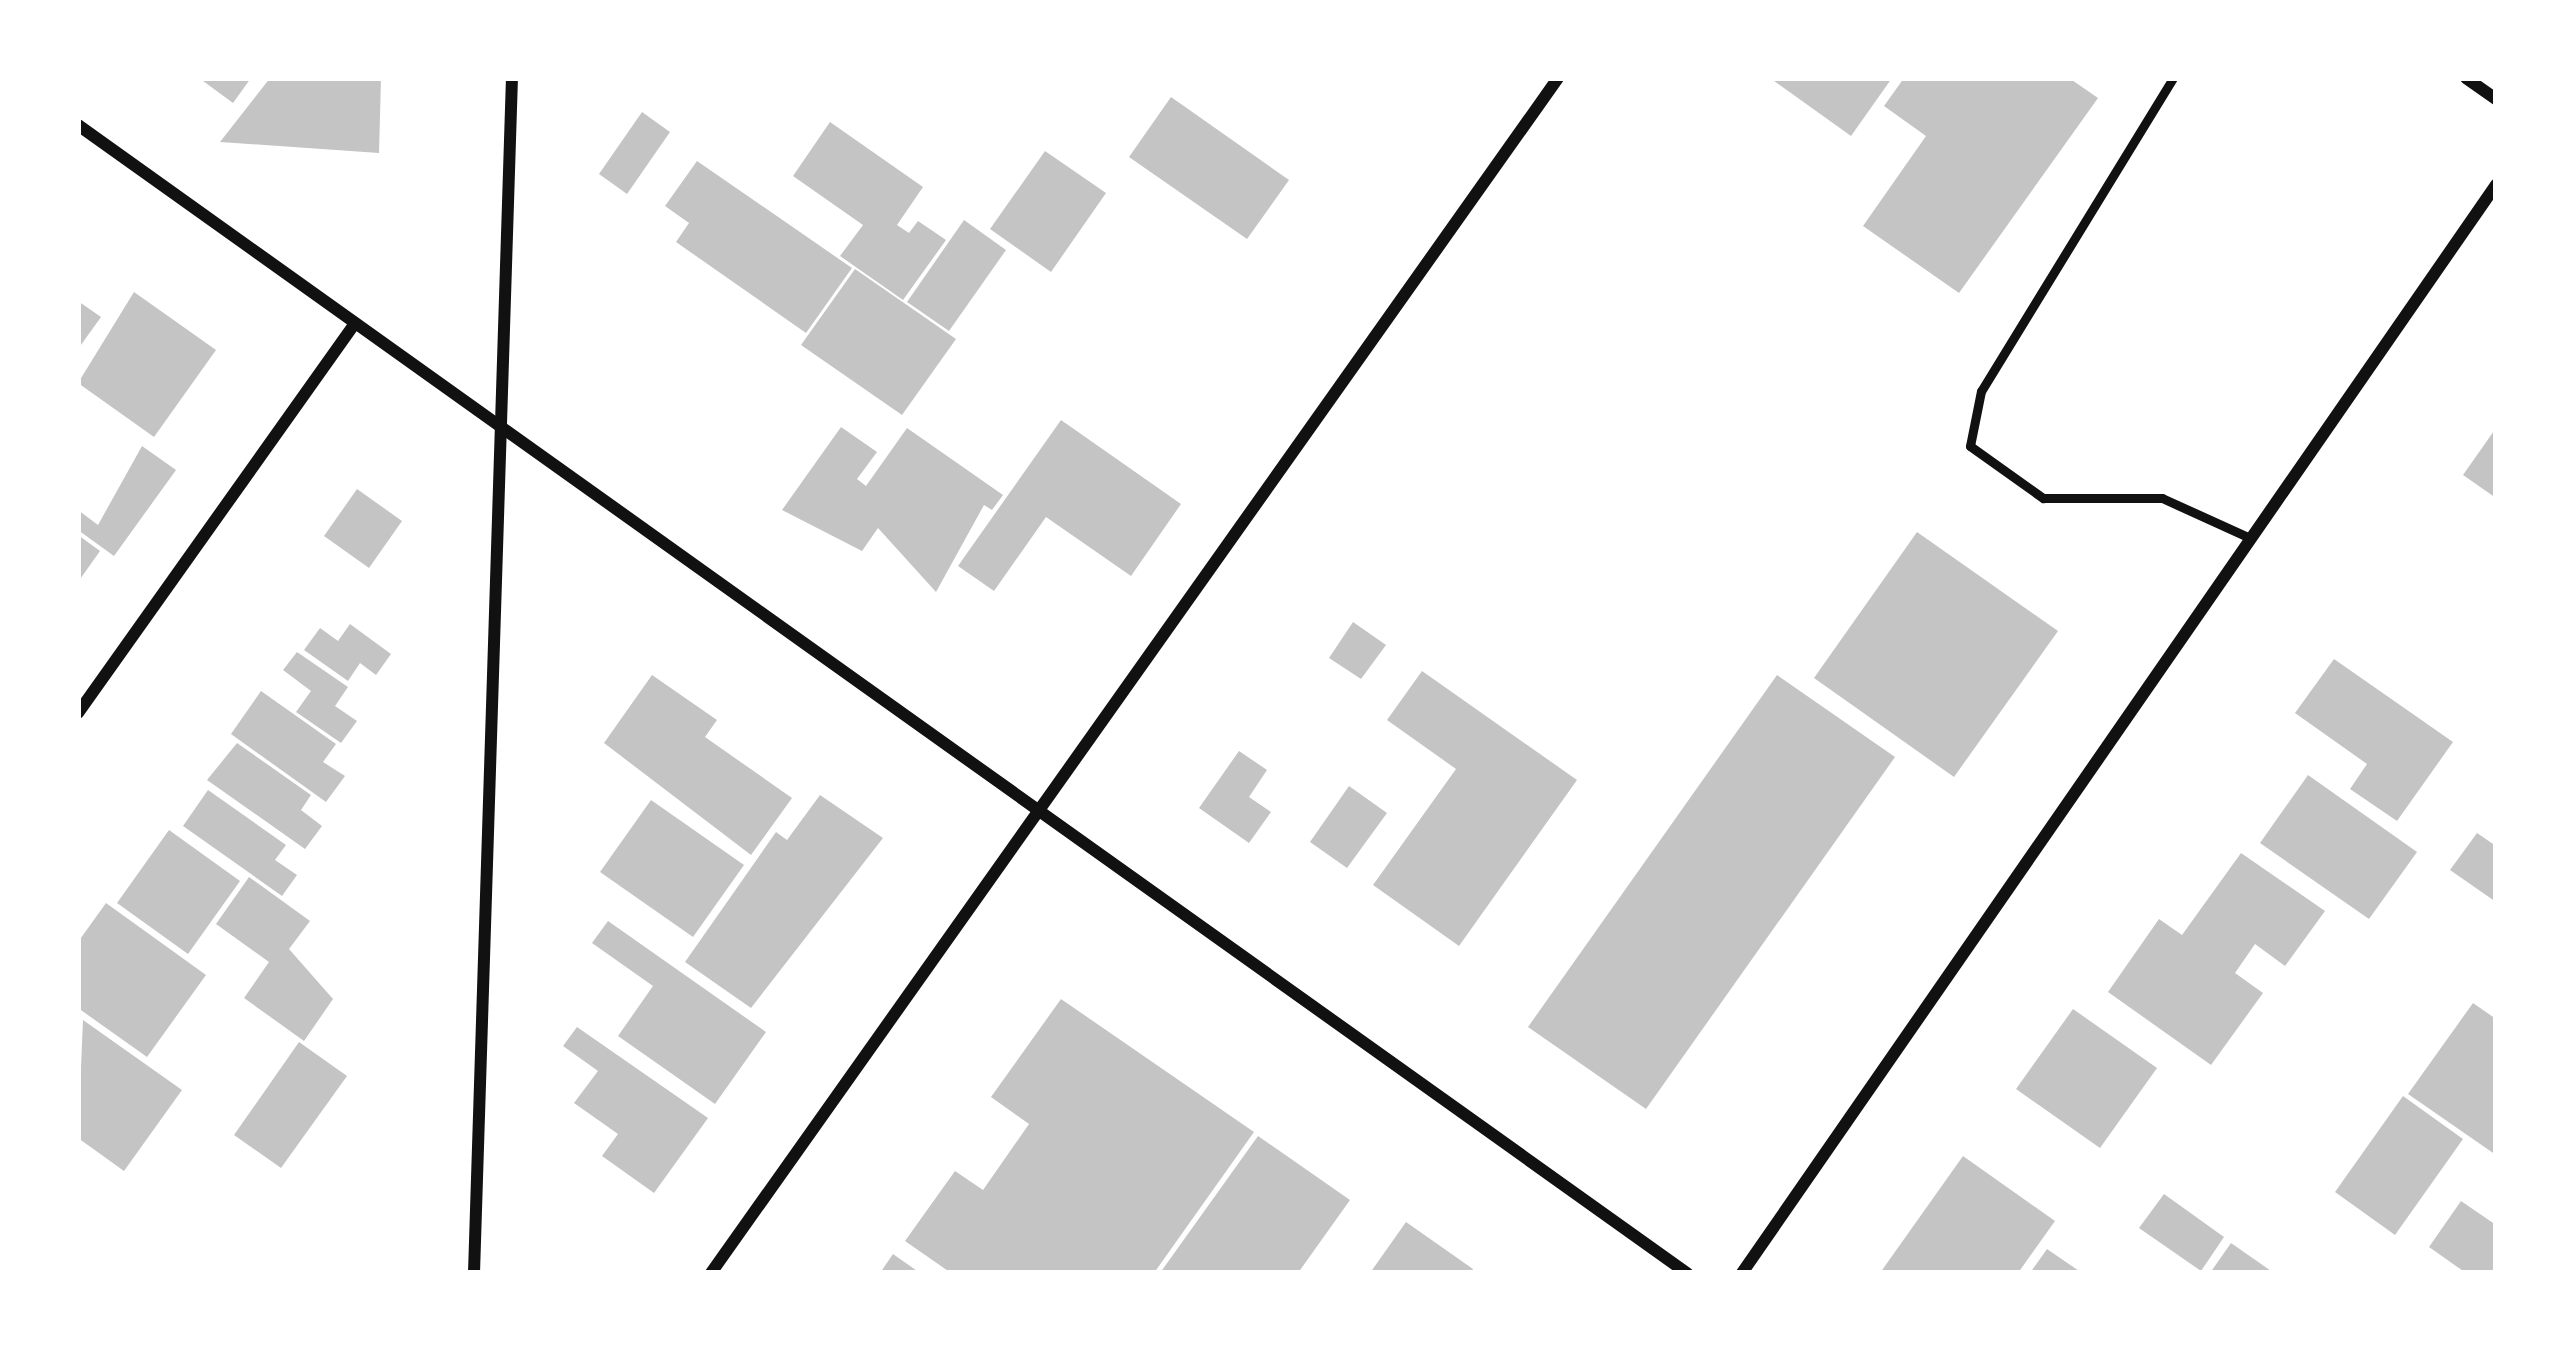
<!DOCTYPE html>
<html>
<head>
<meta charset="utf-8">
<style>
	body { margin:0 }
	#map { position:relative; width:2574px; height:1351px; overflow:hidden; background:#fff; font-family:"PT Sans",sans-serif }
	div>[style] { position:absolute }
	.building>* { inset:0; background:#c4c4c4 }
	.service>* { height:9px; margin:-4.5px; padding:0 4.5px; transform-origin:4.5px; border-radius:4.5px; background:#111 }
	.minor>* { height:12px; margin:-6px; padding:0 6px; transform-origin:6px; border-radius:6px; background:#111 }
	span { translate:-50% -50%; white-space:nowrap; text-align:center; line-height:1.15; -webkit-text-stroke:12px #fff; paint-order:stroke }
	.frame { position:absolute; inset:0; border:81px solid #fff; pointer-events:none }
</style>
</head>
<body>
<div id="map">
	<div class="building">
		<div style="clip-path:polygon(199px 78px,251px 78px,233px 103px)"></div>
		<div style="clip-path:polygon(270px 78px,381px 78px,379px 153px,220px 142px)"></div>
		<div style="clip-path:polygon(1770px 78px,1892px 78px,1851px 136px)"></div>
		<div style="clip-path:polygon(1904px 78px,2069px 78px,2098px 98px,1959px 293px,1863px 226px,1926px 136px,1884px 106px)"></div>
		<div style="clip-path:polygon(1171px 97px,1289px 180px,1247px 239px,1129px 157px)"></div>
		<div style="clip-path:polygon(642px 112px,670px 132px,627px 194px,599px 174px)"></div>
		<div style="clip-path:polygon(830px 122px,923px 187px,897px 225px,909px 233px,918px 221px,946px 240px,903px 300px,840px 256px,863px 225px,793px 176px)"></div>
		<div style="clip-path:polygon(1045px 151px,1106px 193px,1051px 272px,990px 229px)"></div>
		<div style="clip-path:polygon(697px 161px,852px 268px,806px 333px,676px 242px,689px 223px,665px 206px)"></div>
		<div style="clip-path:polygon(964px 220px,1006px 250px,949px 331px,907px 302px)"></div>
		<div style="clip-path:polygon(855px 269px,956px 339px,902px 415px,801px 345px)"></div>
		<div style="clip-path:polygon(134px 292px,216px 350px,154px 437px,78px 383px)"></div>
		<div style="clip-path:polygon(78px 301px,101px 317px,78px 349px)"></div>
		<div style="clip-path:polygon(1061px 420px,1181px 504px,1131px 576px,1046px 517px,994px 591px,958px 566px)"></div>
		<div style="clip-path:polygon(841px 427px,877px 452px,857px 479px,866px 486px,907px 428px,1003px 495px,992px 510px,984px 505px,936px 592px,878px 528px,862px 551px,782px 510px)"></div>
		<div style="clip-path:polygon(2496px 428px,2496px 498px,2463px 475px)"></div>
		<div style="clip-path:polygon(142px 446px,176px 470px,114px 556px,78px 530px,78px 510px,98px 525px)"></div>
		<div style="clip-path:polygon(357px 489px,402px 521px,369px 568px,324px 536px)"></div>
		<div style="clip-path:polygon(1917px 532px,2058px 631px,1954px 777px,1814px 678px)"></div>
		<div style="clip-path:polygon(78px 535px,100px 551px,78px 582px)"></div>
		<div style="clip-path:polygon(1353px 622px,1386px 645px,1361px 679px,1329px 658px)"></div>
		<div style="clip-path:polygon(350px 624px,391px 654px,376px 675px,360px 663px,348px 681px,304px 650px,320px 628px,338px 641px)"></div>
		<div style="clip-path:polygon(297px 652px,348px 687px,335px 706px,357px 721px,341px 743px,296px 712px,311px 691px,283px 670px)"></div>
		<div style="clip-path:polygon(2334px 659px,2453px 742px,2397px 821px,2350px 789px,2367px 764px,2295px 713px)"></div>
		<div style="clip-path:polygon(1422px 671px,1577px 780px,1459px 946px,1373px 885px,1456px 769px,1387px 720px)"></div>
		<div style="clip-path:polygon(652px 675px,717px 720px,705px 737px,792px 798px,751px 855px,604px 743px)"></div>
		<div style="clip-path:polygon(1777px 675px,1895px 757px,1646px 1109px,1528px 1027px)"></div>
		<div style="clip-path:polygon(261px 691px,336px 744px,323px 762px,345px 776px,326px 802px,231px 734px)"></div>
		<div style="clip-path:polygon(237px 743px,311px 795px,301px 810px,322px 826px,305px 849px,207px 780px)"></div>
		<div style="clip-path:polygon(1239px 751px,1267px 770px,1249px 797px,1271px 812px,1249px 843px,1199px 808px)"></div>
		<div style="clip-path:polygon(2308px 775px,2417px 852px,2369px 919px,2260px 843px)"></div>
		<div style="clip-path:polygon(1349px 786px,1387px 813px,1347px 868px,1310px 842px)"></div>
		<div style="clip-path:polygon(208px 790px,286px 845px,275px 860px,297px 875px,282px 896px,183px 826px)"></div>
		<div style="clip-path:polygon(820px 795px,883px 838px,751px 1008px,685px 962px,776px 832px,787px 840px)"></div>
		<div style="clip-path:polygon(651px 800px,744px 865px,693px 937px,600px 872px)"></div>
		<div style="clip-path:polygon(169px 830px,240px 881px,188px 954px,117px 903px)"></div>
		<div style="clip-path:polygon(2477px 833px,2496px 846px,2496px 902px,2450px 870px)"></div>
		<div style="clip-path:polygon(2241px 853px,2325px 911px,2285px 966px,2255px 944px,2235px 973px,2263px 993px,2211px 1065px,2108px 992px,2159px 919px,2182px 935px)"></div>
		<div style="clip-path:polygon(249px 877px,310px 921px,289px 949px,333px 999px,304px 1041px,244px 998px,269px 962px,216px 924px)"></div>
		<div style="clip-path:polygon(106px 903px,206px 975px,147px 1057px,78px 1008px,78px 942px)"></div>
		<div style="clip-path:polygon(608px 921px,766px 1032px,715px 1104px,618px 1036px,653px 986px,592px 943px)"></div>
		<div style="clip-path:polygon(1061px 999px,1254px 1132px,1154px 1273px,951px 1273px,905px 1241px,955px 1171px,983px 1190px,1029px 1124px,991px 1097px)"></div>
		<div style="clip-path:polygon(2473px 1003px,2496px 1019px,2496px 1155px,2408px 1094px)"></div>
		<div style="clip-path:polygon(2073px 1009px,2157px 1068px,2100px 1148px,2016px 1089px)"></div>
		<div style="clip-path:polygon(83px 1020px,182px 1090px,124px 1171px,78px 1138px)"></div>
		<div style="clip-path:polygon(577px 1027px,708px 1118px,654px 1193px,602px 1156px,618px 1134px,574px 1103px,598px 1071px,563px 1046px)"></div>
		<div style="clip-path:polygon(299px 1042px,347px 1076px,281px 1168px,234px 1135px)"></div>
		<div style="clip-path:polygon(2403px 1096px,2463px 1139px,2395px 1235px,2335px 1192px)"></div>
		<div style="clip-path:polygon(1258px 1136px,1350px 1200px,1298px 1273px,1160px 1273px)"></div>
		<div style="clip-path:polygon(1963px 1156px,2055px 1221px,2018px 1273px,1880px 1273px)"></div>
		<div style="clip-path:polygon(2164px 1194px,2224px 1237px,2201px 1271px,2139px 1228px)"></div>
		<div style="clip-path:polygon(2461px 1201px,2496px 1225px,2496px 1273px,2466px 1273px,2429px 1247px)"></div>
		<div style="clip-path:polygon(1406px 1222px,1473px 1269px,1471px 1273px,1370px 1273px)"></div>
		<div style="clip-path:polygon(2231px 1243px,2274px 1273px,2210px 1273px)"></div>
		<div style="clip-path:polygon(2047px 1249px,2082px 1273px,2030px 1273px)"></div>
		<div style="clip-path:polygon(893px 1254px,920px 1273px,880px 1273px)"></div>
	</div>
	<div class="service">
		<div style="left:2173px;top:78px;width:367px;rotate:121.5deg"></div>
		<div style="left:1981px;top:391px;width:56px;rotate:101.3deg"></div>
		<div style="left:1970px;top:446px;width:90px;rotate:35.5deg"></div>
		<div style="left:2043px;top:498px;width:119px"></div>
		<div style="left:2162px;top:498px;width:94px;rotate:24.4deg"></div>
	</div>
	<div class="minor">
		<div style="left:2466px;top:78px;width:37px;rotate:35deg"></div>
		<div style="left:78px;top:125px;width:1977px;rotate:35.51deg"></div>
		<div style="left:78px;top:713px;width:478px;rotate:-54.6deg"></div>
		<div style="left:474px;top:1273px;width:1196px;rotate:-88.18deg"></div>
		<div style="left:711px;top:1273px;width:1465px;rotate:-54.67deg"></div>
		<div style="left:1742px;top:1273px;width:1324px;rotate:-55.28deg"></div>
	</div>
	<div class="frame"></div>
</div>
</body>
</html>
